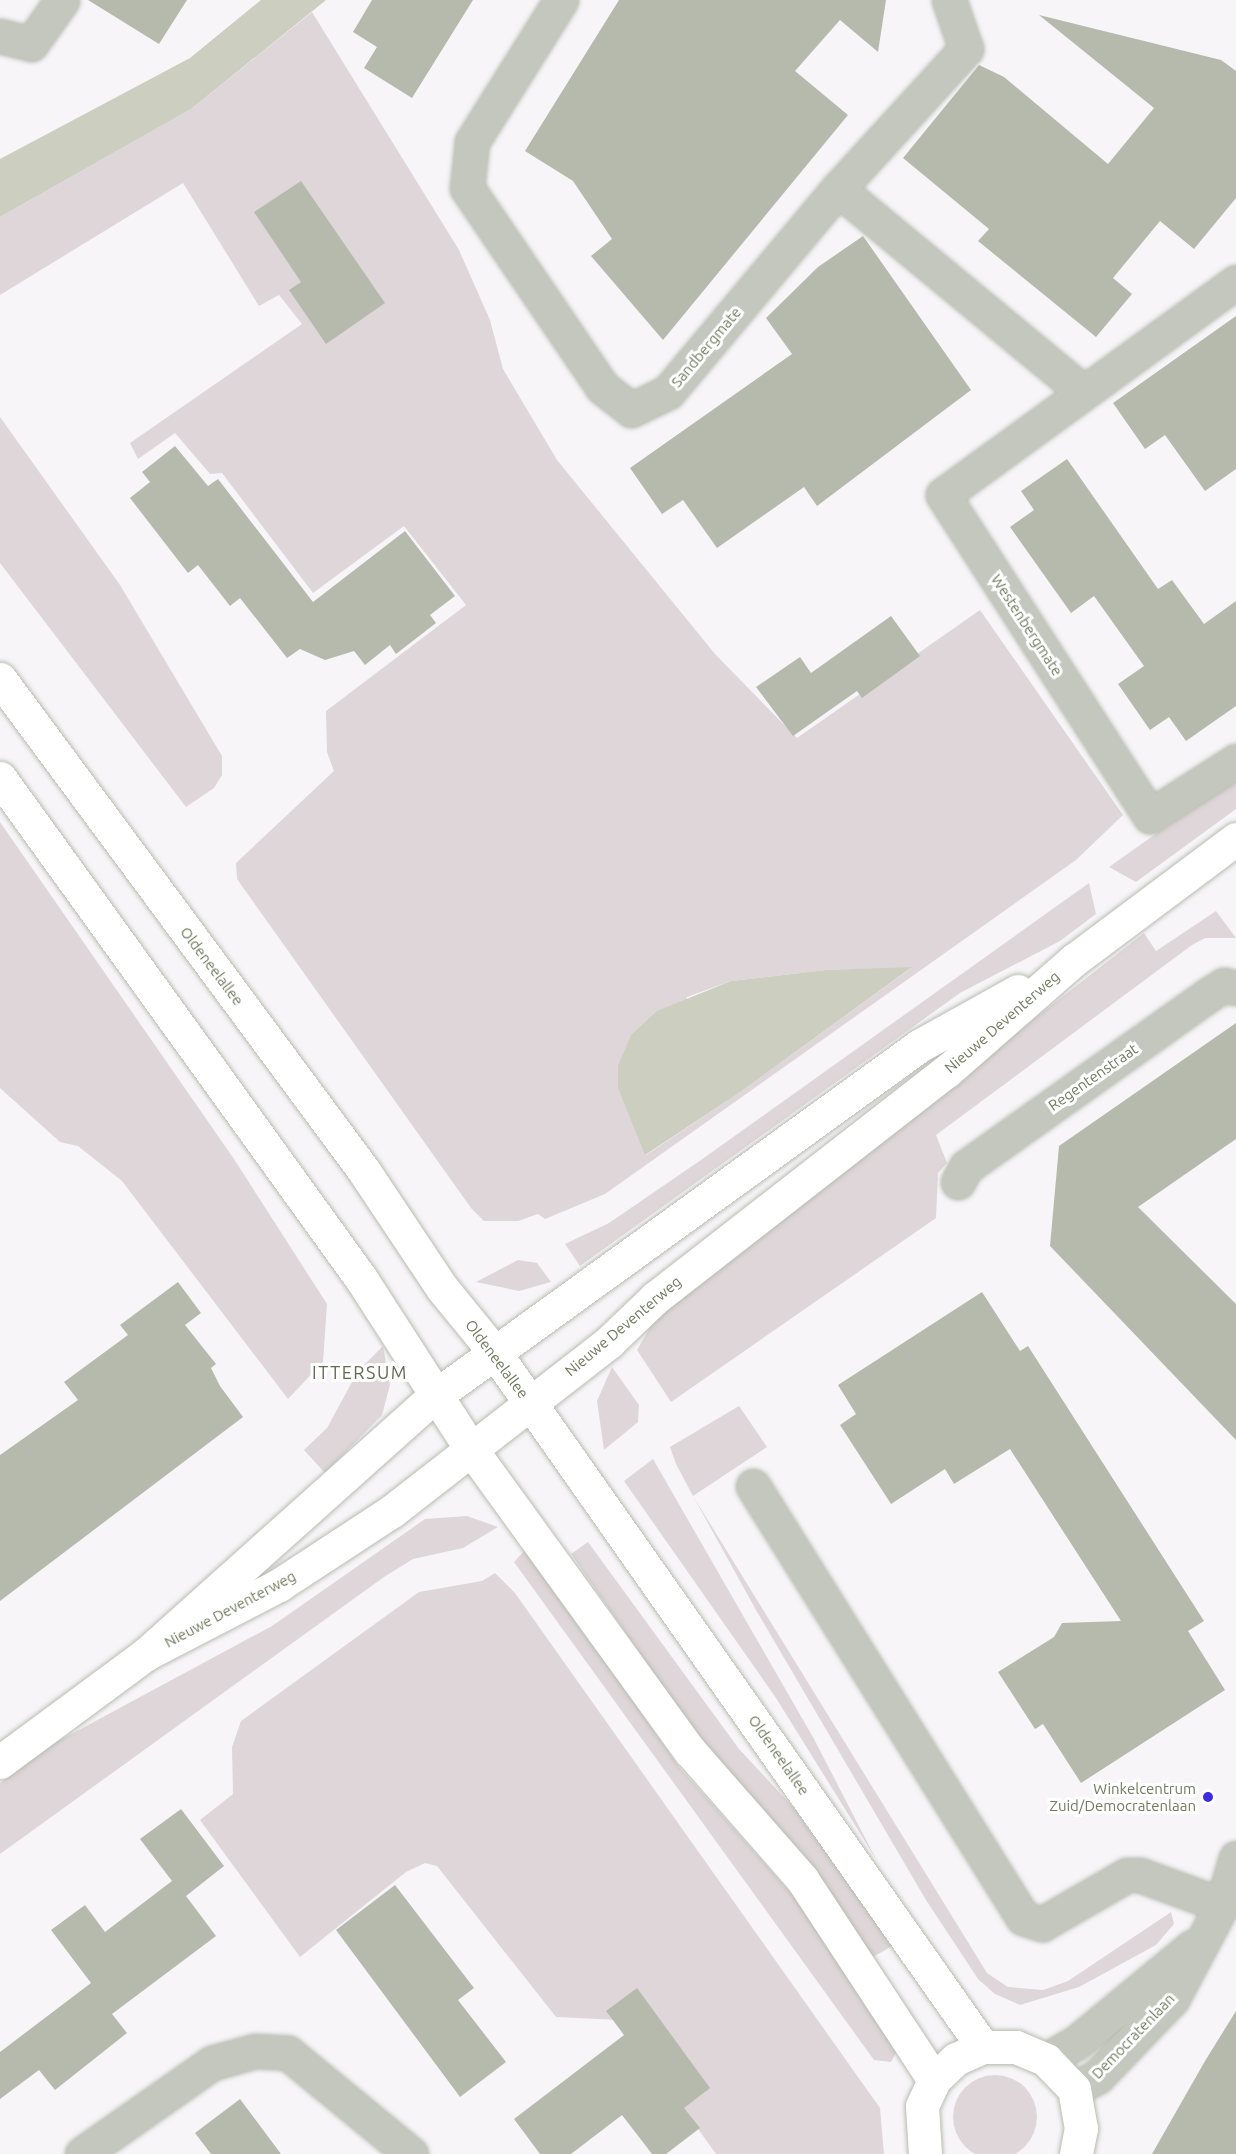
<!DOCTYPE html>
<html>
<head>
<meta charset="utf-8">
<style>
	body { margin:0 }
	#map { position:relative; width:1236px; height:2154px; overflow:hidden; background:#f7f5f8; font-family:Ubuntu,sans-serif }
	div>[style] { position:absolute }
	.green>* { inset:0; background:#dfd6da }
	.round { border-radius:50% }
	.water>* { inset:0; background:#cccec0 }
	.building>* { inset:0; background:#b6baac }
	.roads { filter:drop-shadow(0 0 2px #b8bcb1) drop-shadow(0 0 2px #b8bcb1) }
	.street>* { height:33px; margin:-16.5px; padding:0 16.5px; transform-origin:16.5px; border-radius:16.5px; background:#c4c7be }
	.secondary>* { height:33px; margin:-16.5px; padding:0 16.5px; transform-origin:16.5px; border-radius:16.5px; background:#fff }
	.dots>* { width:16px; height:16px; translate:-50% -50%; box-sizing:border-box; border:3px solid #fff; border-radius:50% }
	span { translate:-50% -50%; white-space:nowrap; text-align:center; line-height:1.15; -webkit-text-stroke:6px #fff; paint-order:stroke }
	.street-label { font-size:15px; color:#717a5e }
	.poi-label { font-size:15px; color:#717a5e }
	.right { translate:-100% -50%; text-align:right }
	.quarter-label { font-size:18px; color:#646b55; letter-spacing:1.5px }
</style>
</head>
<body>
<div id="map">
	<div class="green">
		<div style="clip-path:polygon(evenodd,312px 12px,459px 250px,490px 320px,503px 369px,557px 460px,715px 654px,797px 738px,980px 610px,1123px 815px,1076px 860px,605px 1194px,545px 1219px,538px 1214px,518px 1221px,484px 1221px,471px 1208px,237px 879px,236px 863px,334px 771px,327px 752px,326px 711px,466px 605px,404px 526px,313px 593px,222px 473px,210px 474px,175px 433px,138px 459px,130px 443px,302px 324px,279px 295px,259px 306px,183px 183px,0 295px,0 217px,191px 109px,312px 12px,911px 968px,739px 1093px,646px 1155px,687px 997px,731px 981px,826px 970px,911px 968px)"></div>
		<div style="clip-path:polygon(0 417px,120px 585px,222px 756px,222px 775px,214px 788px,186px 807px,0 563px)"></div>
		<div style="clip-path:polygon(1236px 777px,1236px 809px,1136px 882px,1109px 867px)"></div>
		<div style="clip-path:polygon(0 822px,234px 1159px,327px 1304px,323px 1362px,288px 1399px,122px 1181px,78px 1146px,60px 1142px,0 1088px)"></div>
		<div style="clip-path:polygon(1089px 883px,1096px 914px,1060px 941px,960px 993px,580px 1266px,565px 1244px,609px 1223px,701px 1160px)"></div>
		<div style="clip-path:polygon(1216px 911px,1236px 938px,1205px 938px,1192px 945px,936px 1135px,947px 1163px,938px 1173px,936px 1218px,671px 1402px,637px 1350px,659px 1312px,1144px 933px,1156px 951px)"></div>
		<div style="clip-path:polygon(518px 1260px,537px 1263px,551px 1282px,519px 1291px,476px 1282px)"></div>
		<div style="clip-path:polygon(383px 1346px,390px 1385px,382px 1415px,325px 1473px,304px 1450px,327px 1428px,358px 1371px)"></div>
		<div style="clip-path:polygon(612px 1367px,639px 1405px,638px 1422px,604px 1450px,597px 1401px)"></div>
		<div style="clip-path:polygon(739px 1406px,767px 1447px,693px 1496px,987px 1973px,1008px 1987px,1043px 1990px,1068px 1981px,1171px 1912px,1174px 1924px,1156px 1945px,1079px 1987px,1020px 2005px,995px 1994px,978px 1979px,926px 1900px,756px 1610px,693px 1496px,676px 1464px,670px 1447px)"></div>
		<div style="clip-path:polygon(653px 1459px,814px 1739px,876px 1859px,776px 1698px,624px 1481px)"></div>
		<div style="clip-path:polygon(467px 1516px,498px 1527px,463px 1548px,413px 1559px,384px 1577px,0 1854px,0 1783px,51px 1745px,272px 1626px,425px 1519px)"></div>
		<div style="clip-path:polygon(588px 1542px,739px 1749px,819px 1835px,896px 1944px,871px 1958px,709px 1753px,571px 1554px)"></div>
		<div style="clip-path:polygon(527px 1548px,679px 1767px,797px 1900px,899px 2047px,891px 2062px,874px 2060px,514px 1562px)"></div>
		<div style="clip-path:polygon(495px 1573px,515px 1593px,880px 2108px,884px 2154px,716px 2154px,620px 2020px,556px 2017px,437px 1866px,425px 1863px,406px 1872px,300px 1957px,200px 1820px,233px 1794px,232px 1747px,241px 1721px,419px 1592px,482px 1581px)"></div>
		<div class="round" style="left:953px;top:2075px;width:84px;height:84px"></div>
	</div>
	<div class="water">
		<div style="clip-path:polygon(261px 0,326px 0,191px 109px,0 217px,0 159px,190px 58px)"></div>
		<div style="clip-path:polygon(912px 967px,739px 1093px,645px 1155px,618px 1088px,618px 1066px,631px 1035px,657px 1011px,731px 981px,826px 970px)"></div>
	</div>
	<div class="building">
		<div style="clip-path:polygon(88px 0,187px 0,159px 44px)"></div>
		<div style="clip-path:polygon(372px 0,473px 0,412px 98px,364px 68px,377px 47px,353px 32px)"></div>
		<div style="clip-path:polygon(619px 0,886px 0,878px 52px,840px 20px,795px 71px,848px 115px,663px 340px,591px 256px,612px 239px,573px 181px,525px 151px)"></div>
		<div style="clip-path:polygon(1039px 15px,1221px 60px,1236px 71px,1236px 198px,1194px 249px,1160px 221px,1113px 278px,1132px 294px,1096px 337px,978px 241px,989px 229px,903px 158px,979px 65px,1004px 77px,1108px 164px,1154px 108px)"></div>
		<div style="clip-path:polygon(301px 181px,385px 303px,326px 344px,289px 290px,301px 282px,254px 212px)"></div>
		<div style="clip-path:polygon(863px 236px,971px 390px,817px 506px,804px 487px,717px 548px,683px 500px,662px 514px,630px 468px,792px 354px,766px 318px,818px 267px)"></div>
		<div style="clip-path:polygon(1236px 316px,1236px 469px,1205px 491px,1165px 435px,1145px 449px,1113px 403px)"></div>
		<div style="clip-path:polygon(175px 446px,208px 486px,218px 479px,313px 602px,405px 531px,455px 596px,430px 615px,436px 623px,396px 654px,390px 645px,365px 665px,354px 651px,325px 660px,300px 649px,287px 658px,240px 598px,230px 606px,198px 565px,188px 573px,130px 498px,150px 482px,142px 472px)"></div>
		<div style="clip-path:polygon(1067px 459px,1158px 589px,1172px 580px,1204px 624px,1236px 601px,1236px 706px,1186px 741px,1169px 717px,1150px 730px,1118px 684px,1144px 666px,1094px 596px,1071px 613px,1010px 527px,1034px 510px,1021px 491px)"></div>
		<div style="clip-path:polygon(891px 616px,920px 656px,862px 698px,857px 691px,793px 736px,756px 687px,800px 657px,811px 673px)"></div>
		<div style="clip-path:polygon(1236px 1023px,1236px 1139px,1138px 1207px,1236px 1304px,1236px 1440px,1050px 1246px,1059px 1146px)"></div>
		<div style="clip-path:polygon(178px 1282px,201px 1313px,185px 1325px,216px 1364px,211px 1368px,220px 1386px,243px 1417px,0 1601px,0 1455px,78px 1400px,64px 1382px,128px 1335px,120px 1325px)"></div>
		<div style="clip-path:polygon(982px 1292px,1020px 1351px,1028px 1346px,1204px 1621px,1188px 1631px,1225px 1690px,1081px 1783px,1043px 1724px,1035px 1729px,998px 1672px,1054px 1637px,1062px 1623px,1121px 1621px,1010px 1449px,954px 1484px,945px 1469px,891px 1504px,840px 1425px,856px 1414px,838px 1385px)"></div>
		<div style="clip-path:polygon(181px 1809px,224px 1866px,186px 1896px,216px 1936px,112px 2014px,127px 2033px,55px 2090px,39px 2070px,0 2099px,0 2052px,91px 1983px,51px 1930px,85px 1905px,105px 1932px,172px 1881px,140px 1839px)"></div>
		<div style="clip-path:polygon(395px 1885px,474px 1988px,458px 2000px,506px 2062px,460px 2097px,336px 1930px)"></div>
		<div style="clip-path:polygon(637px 1988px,710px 2088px,684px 2108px,700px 2128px,666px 2154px,652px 2154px,622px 2115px,571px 2154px,540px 2154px,514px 2119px,624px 2035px,606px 2011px)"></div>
		<div style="clip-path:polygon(1236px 2011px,1236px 2154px,1152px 2154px,1205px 2061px)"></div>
		<div style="clip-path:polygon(240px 2099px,281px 2154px,211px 2154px,195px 2133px)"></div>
	</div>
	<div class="roads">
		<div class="street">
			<div style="left:561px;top:0;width:168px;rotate:122.1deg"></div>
			<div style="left:472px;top:142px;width:46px;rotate:96.2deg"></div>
			<div style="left:467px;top:188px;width:240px;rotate:55.8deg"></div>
			<div style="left:602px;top:387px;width:37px;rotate:38deg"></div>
			<div style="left:631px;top:410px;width:41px;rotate:-25.9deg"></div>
			<div style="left:668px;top:392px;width:265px;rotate:-50.1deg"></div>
			<div style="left:838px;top:189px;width:190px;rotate:-47.6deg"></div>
			<div style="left:966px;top:49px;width:52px;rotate:-109.1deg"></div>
			<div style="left:0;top:36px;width:32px;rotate:14deg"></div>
			<div style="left:31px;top:44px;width:54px;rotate:-54.8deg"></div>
			<div style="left:838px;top:189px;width:318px;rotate:39.6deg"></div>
			<div style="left:1236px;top:282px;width:362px;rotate:144deg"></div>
			<div style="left:943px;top:495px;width:382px;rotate:57.2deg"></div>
			<div style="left:1150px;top:816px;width:102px;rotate:-32.6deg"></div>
			<div style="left:958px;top:1182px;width:17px;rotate:-62deg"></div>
			<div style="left:966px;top:1167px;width:297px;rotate:-35.4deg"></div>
			<div style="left:1208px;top:995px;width:19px;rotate:-32deg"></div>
			<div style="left:1224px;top:985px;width:12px;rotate:14deg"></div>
			<div style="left:753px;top:1486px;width:509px;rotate:57.99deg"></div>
			<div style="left:1023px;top:1918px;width:20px;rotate:18deg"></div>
			<div style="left:1042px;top:1924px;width:98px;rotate:-30deg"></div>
			<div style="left:1127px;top:1875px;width:13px"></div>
			<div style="left:1140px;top:1875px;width:87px;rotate:20.1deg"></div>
			<div style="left:1046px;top:2060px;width:34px;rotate:-30deg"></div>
			<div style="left:1076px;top:2043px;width:151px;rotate:-39.6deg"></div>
			<div style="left:1074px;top:2089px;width:27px;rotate:-28deg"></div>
			<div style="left:1098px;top:2076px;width:107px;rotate:-46.1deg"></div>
			<div style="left:1172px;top:1999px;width:106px;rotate:-62deg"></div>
			<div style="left:1222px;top:1905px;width:49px;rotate:-73.4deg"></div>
			<div style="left:82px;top:2154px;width:159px;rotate:-35deg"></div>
			<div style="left:212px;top:2063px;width:45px;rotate:-15.6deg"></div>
			<div style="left:255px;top:2051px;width:33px;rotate:3deg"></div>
			<div style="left:288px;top:2053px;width:159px;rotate:39.4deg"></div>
		</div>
		<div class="secondary">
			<div style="left:0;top:679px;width:612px;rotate:53.5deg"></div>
			<div style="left:364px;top:1171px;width:141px;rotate:56.3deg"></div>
			<div style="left:442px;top:1288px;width:84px;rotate:50.8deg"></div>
			<div style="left:495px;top:1353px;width:848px;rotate:54.89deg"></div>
			<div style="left:0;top:778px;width:619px;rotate:54.2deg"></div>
			<div style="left:362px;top:1280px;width:201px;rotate:57.2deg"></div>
			<div style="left:471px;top:1449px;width:373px;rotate:54.1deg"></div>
			<div style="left:690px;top:1751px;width:170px;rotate:48.8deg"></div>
			<div style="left:802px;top:1879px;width:240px;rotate:56.7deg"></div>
			<div style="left:146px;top:1654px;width:150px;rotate:-27.4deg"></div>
			<div style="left:279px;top:1585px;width:135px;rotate:-33.2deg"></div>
			<div style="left:392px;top:1511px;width:275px;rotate:-37.9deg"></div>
			<div style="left:609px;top:1342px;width:64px;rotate:-43.7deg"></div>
			<div style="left:655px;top:1298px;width:370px;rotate:-37.9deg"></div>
			<div style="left:947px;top:1071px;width:169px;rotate:-41.2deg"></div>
			<div style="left:1074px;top:960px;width:202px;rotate:-36.8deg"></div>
			<div style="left:0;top:1762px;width:182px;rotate:-36.5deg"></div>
			<div style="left:146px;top:1654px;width:387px;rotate:-41.8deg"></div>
			<div style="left:435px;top:1396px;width:597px;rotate:-35.87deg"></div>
			<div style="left:919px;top:1046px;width:113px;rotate:-29.1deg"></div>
			<div style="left:925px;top:2154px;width:48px;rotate:-93.6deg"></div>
			<div style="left:922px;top:2106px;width:29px;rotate:-65deg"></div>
			<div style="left:934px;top:2080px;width:30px;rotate:-44deg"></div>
			<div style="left:956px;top:2059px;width:30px;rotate:-24deg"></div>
			<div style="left:983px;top:2047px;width:33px"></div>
			<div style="left:1016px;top:2047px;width:33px;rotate:23deg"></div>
			<div style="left:1046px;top:2060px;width:40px;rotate:46deg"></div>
			<div style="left:1074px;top:2089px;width:40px;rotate:80deg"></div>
			<div style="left:1081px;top:2128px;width:26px;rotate:101deg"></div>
		</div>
	</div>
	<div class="dots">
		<div style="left:1208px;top:1797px;background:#402be2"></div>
	</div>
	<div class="street-label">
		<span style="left:706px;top:347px;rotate:-50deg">Sandbergmate</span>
		<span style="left:1027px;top:625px;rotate:57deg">Westenbergmate</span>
		<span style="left:212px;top:966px;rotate:53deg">Oldeneelallee</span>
		<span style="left:1002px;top:1022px;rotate:-41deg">Nieuwe Deventerweg</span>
		<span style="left:1093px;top:1077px;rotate:-35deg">Regentenstraat</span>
		<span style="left:623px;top:1326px;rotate:-40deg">Nieuwe Deventerweg</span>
		<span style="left:497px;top:1359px;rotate:53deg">Oldeneelallee</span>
		<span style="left:230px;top:1609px;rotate:-28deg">Nieuwe Deventerweg</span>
		<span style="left:779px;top:1755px;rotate:55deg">Oldeneelallee</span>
		<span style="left:1133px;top:2036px;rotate:-46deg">Democratenlaan</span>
	</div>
	<div class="poi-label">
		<span class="right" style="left:1196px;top:1797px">Winkelcentrum<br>Zuid/Democratenlaan</span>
	</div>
	<div class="quarter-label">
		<span style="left:360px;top:1372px">ITTERSUM</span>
	</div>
</div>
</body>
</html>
